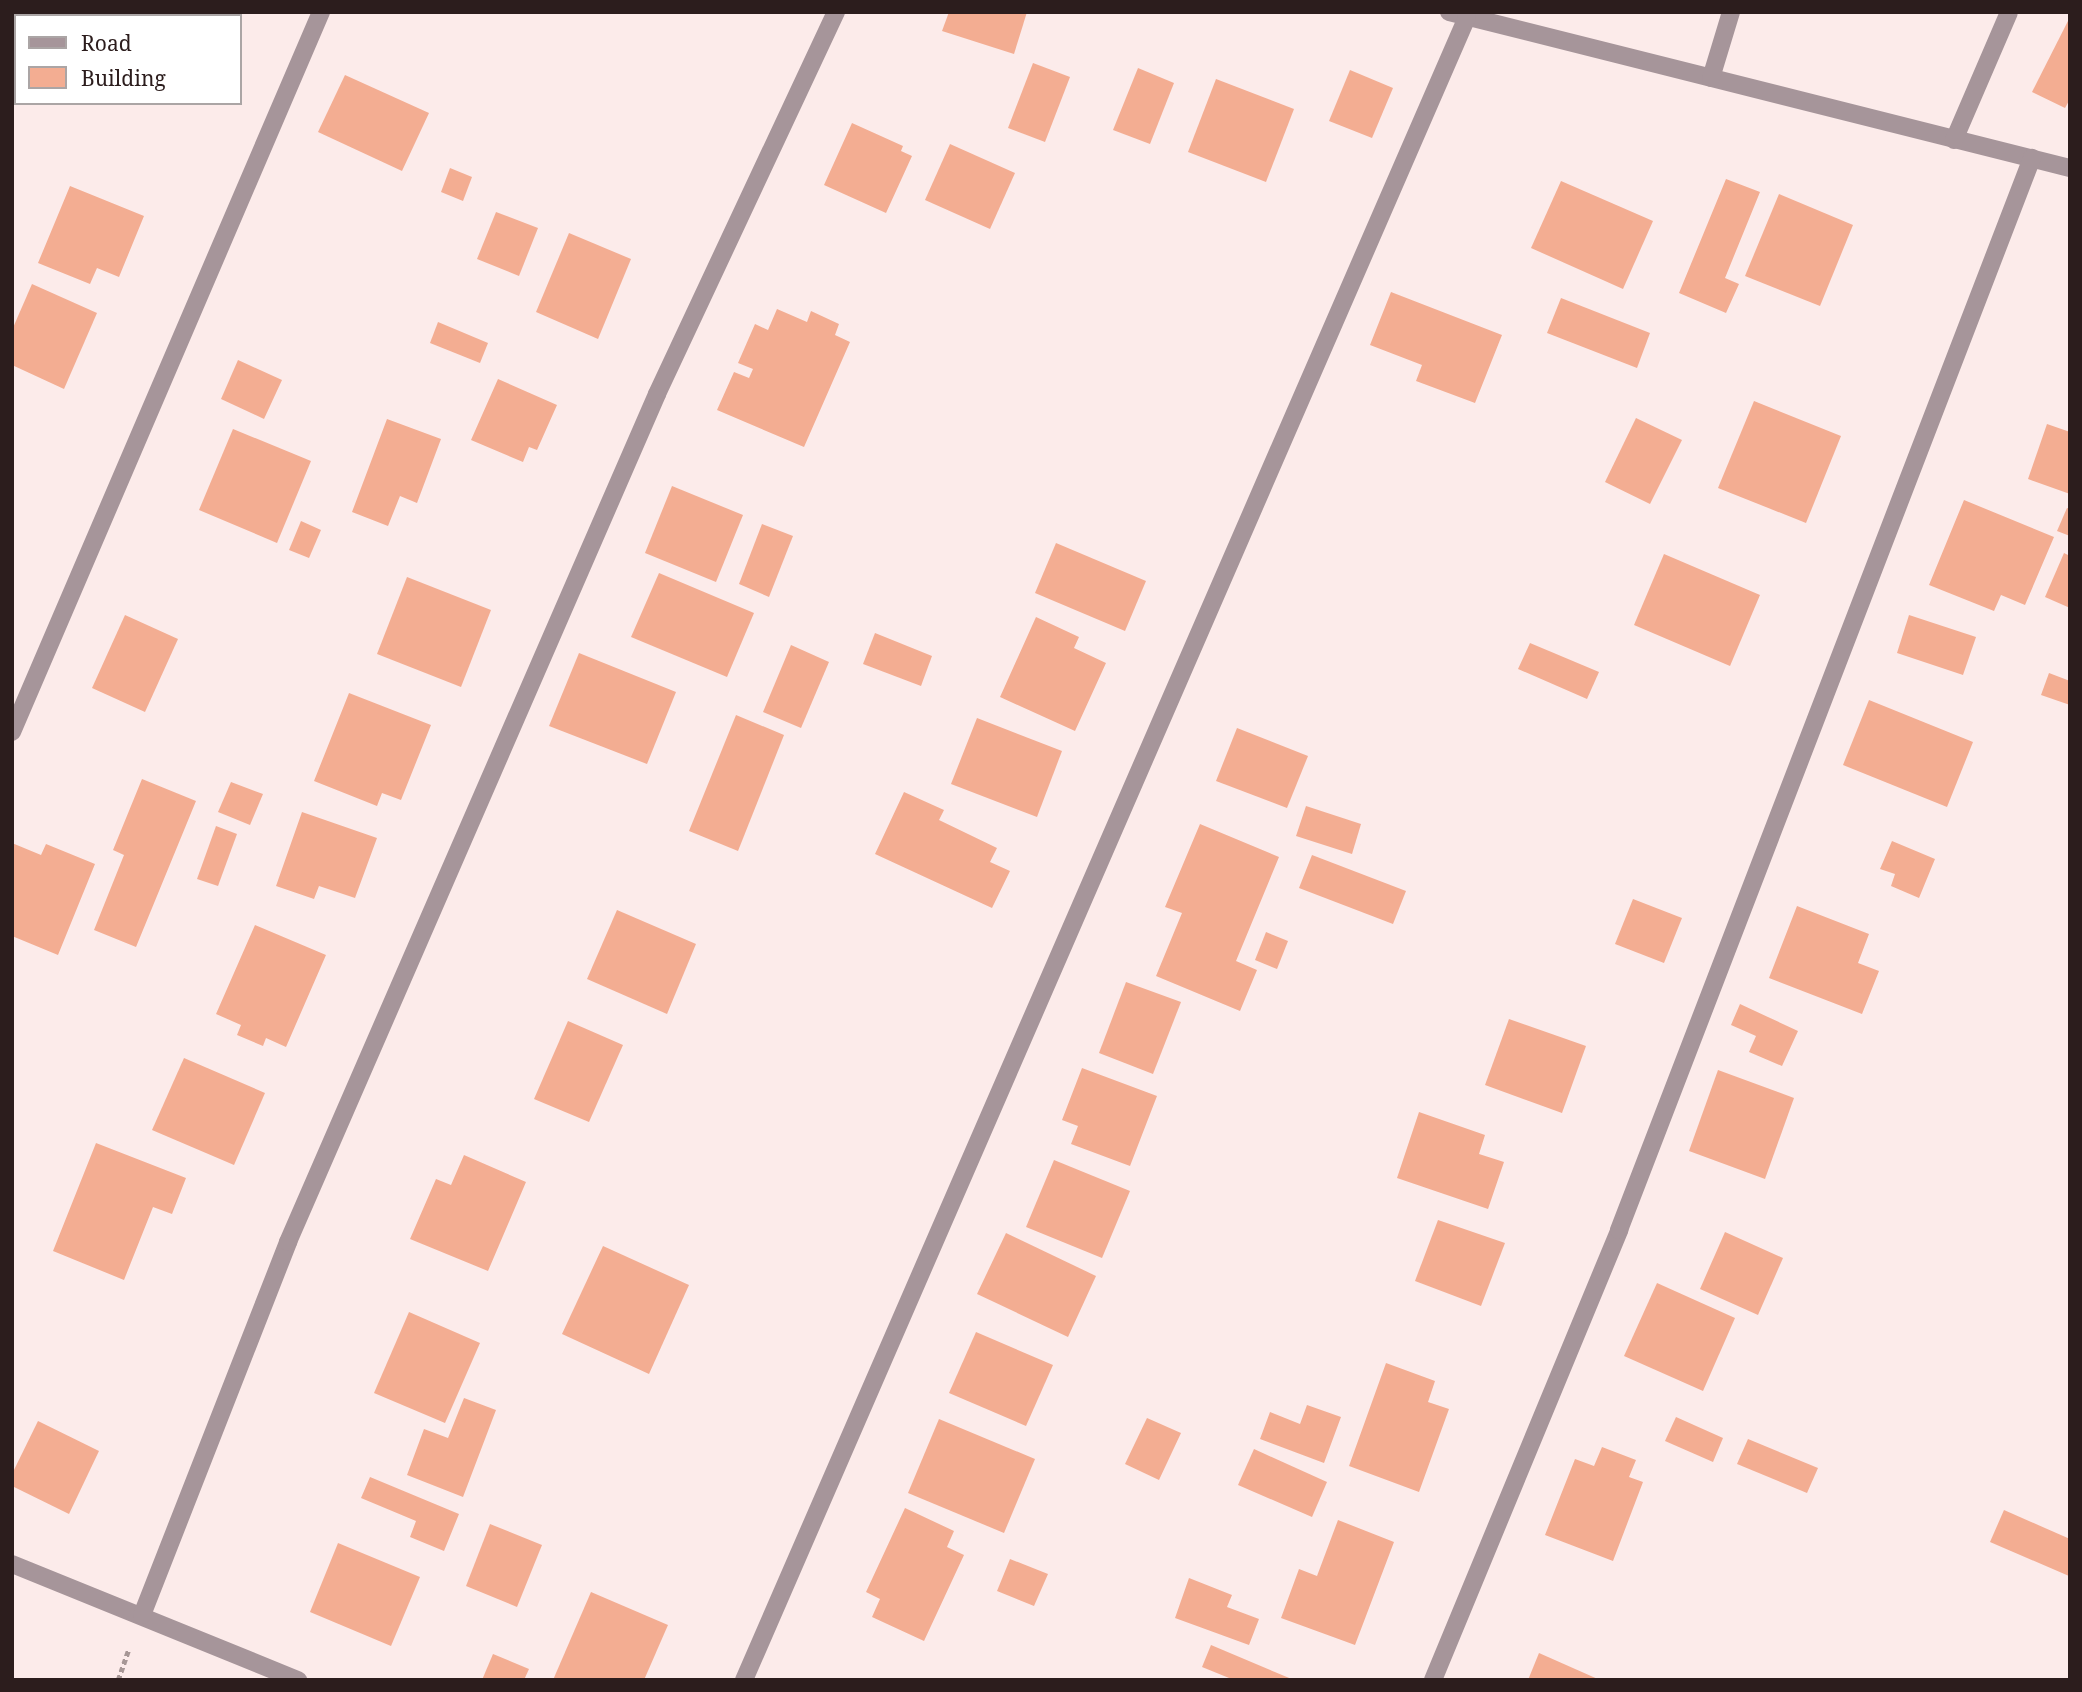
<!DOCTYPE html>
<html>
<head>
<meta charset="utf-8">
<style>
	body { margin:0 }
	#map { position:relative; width:2082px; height:1692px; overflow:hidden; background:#fcebea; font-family:"Noto Serif",serif }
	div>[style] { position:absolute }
	.building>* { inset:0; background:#f3ad92 }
	.path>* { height:4.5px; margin-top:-2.25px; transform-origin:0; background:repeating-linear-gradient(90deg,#a79796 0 5px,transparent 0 8.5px) }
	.minor>* { height:18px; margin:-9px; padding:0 9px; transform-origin:9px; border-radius:9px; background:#a6959a }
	span { translate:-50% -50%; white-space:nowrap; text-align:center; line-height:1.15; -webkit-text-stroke:6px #fff; paint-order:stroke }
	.frame { position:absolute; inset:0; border:14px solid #2c1d1d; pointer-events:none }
	.legend { position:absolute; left:14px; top:14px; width:228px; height:91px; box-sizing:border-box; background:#fff; border:2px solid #aba5a5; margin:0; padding:9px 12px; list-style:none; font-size:21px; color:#2c1d1d }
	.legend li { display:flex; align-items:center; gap:14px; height:35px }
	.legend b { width:35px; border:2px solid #aba5a5 }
</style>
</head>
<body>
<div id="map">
	<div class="building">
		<div style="clip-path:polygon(949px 12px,1027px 12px,1014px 54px,942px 31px)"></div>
		<div style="clip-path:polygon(2070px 17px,2070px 99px,2065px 108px,2032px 92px)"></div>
		<div style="clip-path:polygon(1033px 63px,1070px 77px,1045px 142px,1008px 128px)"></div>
		<div style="clip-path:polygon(1138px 68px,1174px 83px,1150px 144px,1113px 130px)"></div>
		<div style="clip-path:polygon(1350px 70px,1393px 88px,1372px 138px,1329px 121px)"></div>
		<div style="clip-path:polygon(345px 75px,429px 113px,402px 171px,318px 132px)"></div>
		<div style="clip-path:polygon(1216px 79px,1294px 109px,1266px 182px,1188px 152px)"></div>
		<div style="clip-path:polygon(852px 123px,903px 146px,901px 151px,912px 156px,886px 213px,824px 185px)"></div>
		<div style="clip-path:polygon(950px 144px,1015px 173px,990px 229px,925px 200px)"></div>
		<div style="clip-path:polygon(450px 168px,472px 177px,463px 201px,441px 192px)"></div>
		<div style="clip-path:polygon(1726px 179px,1760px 192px,1725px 278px,1739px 284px,1726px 313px,1679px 293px)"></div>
		<div style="clip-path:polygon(1561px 181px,1653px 221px,1623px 289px,1531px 248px)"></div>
		<div style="clip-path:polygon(70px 186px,144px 216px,119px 277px,97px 268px,90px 284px,38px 263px)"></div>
		<div style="clip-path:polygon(1779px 194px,1853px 225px,1820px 306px,1745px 276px)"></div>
		<div style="clip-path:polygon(496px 212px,538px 228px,519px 276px,477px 259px)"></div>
		<div style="clip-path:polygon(569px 233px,631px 259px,598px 339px,536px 312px)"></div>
		<div style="clip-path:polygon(32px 284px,97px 313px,64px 389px,12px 365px,12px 330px)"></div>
		<div style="clip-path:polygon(1391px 292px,1502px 335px,1475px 403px,1416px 381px,1422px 365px,1370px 345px)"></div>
		<div style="clip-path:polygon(1561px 298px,1650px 333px,1637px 368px,1547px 333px)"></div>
		<div style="clip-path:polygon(777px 309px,807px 322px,811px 311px,839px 324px,835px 335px,850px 342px,804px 447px,717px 410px,734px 372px,749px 378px,753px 369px,738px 363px,755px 324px,768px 330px)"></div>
		<div style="clip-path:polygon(438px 322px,488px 343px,480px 363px,430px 343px)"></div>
		<div style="clip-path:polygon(238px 360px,282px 380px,264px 419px,221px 399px)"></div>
		<div style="clip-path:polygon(498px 379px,557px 405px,537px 450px,529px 447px,523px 462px,471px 440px)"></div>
		<div style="clip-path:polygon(1754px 401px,1841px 436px,1806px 523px,1718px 488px)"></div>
		<div style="clip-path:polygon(1636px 418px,1682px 440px,1650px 504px,1605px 482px)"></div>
		<div style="clip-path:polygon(387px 419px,441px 439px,417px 503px,400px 496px,388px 526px,352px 512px)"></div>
		<div style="clip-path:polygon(2047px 424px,2070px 432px,2070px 494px,2028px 479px)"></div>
		<div style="clip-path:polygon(233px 429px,311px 461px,277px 543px,199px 510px)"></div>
		<div style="clip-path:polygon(672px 486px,743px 515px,716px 582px,645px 553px)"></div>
		<div style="clip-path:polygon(1964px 500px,2054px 537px,2025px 605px,2001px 595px,1994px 611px,1929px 585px)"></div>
		<div style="clip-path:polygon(2067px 508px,2070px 509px,2070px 536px,2057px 531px)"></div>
		<div style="clip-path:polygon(301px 521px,321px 530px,309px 558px,289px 550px)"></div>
		<div style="clip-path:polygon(762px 524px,793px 536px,769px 597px,739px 584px)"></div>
		<div style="clip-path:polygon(1056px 543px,1146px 581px,1125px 631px,1035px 593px)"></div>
		<div style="clip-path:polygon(2064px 553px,2070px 556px,2070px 608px,2045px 597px)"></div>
		<div style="clip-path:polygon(1664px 554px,1760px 595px,1730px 666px,1634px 625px)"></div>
		<div style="clip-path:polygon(659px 573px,754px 613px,727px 677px,631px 637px)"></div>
		<div style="clip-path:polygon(407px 577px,491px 610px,461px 687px,377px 654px)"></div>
		<div style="clip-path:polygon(125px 615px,178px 639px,145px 712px,92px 688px)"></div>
		<div style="clip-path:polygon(1909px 615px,1976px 637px,1963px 675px,1897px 653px)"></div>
		<div style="clip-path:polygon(1036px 617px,1079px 637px,1074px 648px,1106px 663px,1075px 731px,1000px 697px)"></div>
		<div style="clip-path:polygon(875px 633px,932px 656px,921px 686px,863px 664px)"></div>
		<div style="clip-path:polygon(1530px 643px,1599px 672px,1587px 699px,1518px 669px)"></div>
		<div style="clip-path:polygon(791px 645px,829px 662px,801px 728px,763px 712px)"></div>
		<div style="clip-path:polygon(579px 653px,676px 692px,647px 764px,549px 726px)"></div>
		<div style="clip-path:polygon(2049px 673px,2070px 681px,2070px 705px,2041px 695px)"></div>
		<div style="clip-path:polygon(349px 693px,431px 725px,401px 800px,382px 793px,377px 806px,314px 781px)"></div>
		<div style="clip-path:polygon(1869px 700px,1973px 742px,1947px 807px,1843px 765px)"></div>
		<div style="clip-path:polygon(736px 715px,784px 735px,738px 851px,689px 831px)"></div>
		<div style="clip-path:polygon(977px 718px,1062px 751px,1037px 817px,951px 784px)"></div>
		<div style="clip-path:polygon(1237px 728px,1308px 756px,1287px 808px,1216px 781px)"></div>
		<div style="clip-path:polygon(142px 779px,196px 801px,136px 947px,94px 930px,124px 855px,113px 850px)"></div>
		<div style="clip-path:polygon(231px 782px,263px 794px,250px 825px,218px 812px)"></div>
		<div style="clip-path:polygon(904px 792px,944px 810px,939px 820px,997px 848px,990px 862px,1010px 871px,992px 908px,875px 854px)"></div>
		<div style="clip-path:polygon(1306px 806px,1361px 824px,1352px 854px,1296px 836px)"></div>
		<div style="clip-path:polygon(302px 812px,377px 838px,355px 898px,319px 886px,314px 899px,276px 886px)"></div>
		<div style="clip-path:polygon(1200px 824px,1279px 857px,1236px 961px,1257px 970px,1240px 1011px,1156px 976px,1182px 913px,1165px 907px)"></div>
		<div style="clip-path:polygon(216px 826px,237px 834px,218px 886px,197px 879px)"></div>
		<div style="clip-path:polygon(1892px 841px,1935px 859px,1919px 898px,1891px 886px,1895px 874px,1880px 869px)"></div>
		<div style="clip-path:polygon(12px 843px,41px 855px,46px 844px,95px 864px,58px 955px,12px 936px)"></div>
		<div style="clip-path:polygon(1312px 855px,1406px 891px,1393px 924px,1299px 888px)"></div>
		<div style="clip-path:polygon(1633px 899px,1682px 918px,1664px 963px,1615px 944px)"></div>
		<div style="clip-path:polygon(1797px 906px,1869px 934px,1858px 963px,1879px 971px,1862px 1014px,1769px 978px)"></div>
		<div style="clip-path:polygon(617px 910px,696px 944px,667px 1014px,587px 979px)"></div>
		<div style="clip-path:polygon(255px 925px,326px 955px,286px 1047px,266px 1038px,263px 1046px,237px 1035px,241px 1025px,216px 1014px)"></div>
		<div style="clip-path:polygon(1266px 932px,1288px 941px,1277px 969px,1255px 960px)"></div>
		<div style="clip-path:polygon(1126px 982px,1181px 1002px,1153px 1074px,1099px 1053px)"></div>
		<div style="clip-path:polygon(1740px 1004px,1798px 1031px,1782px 1066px,1749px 1052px,1756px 1036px,1731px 1025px)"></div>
		<div style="clip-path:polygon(1509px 1019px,1586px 1046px,1562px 1113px,1485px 1085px)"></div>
		<div style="clip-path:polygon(568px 1021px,623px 1045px,589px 1122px,534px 1099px)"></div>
		<div style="clip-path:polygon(184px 1058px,265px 1093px,234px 1165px,152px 1130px)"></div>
		<div style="clip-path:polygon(1082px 1068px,1157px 1096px,1130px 1166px,1071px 1144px,1078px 1126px,1062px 1120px)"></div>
		<div style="clip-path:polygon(1718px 1070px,1794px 1098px,1765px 1179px,1689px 1151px)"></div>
		<div style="clip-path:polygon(1419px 1112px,1485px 1135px,1479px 1154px,1504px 1162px,1488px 1209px,1397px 1178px)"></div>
		<div style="clip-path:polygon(96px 1143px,186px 1178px,172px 1214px,153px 1207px,124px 1280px,53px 1251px)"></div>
		<div style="clip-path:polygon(464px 1155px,526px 1182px,488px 1271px,410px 1239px,436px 1179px,451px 1185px)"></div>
		<div style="clip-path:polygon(1054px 1160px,1130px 1191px,1102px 1258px,1026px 1227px)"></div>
		<div style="clip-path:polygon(1438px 1220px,1505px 1243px,1481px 1306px,1415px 1281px)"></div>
		<div style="clip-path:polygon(1725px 1232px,1783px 1258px,1758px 1315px,1700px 1289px)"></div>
		<div style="clip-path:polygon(1006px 1233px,1096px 1276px,1068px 1337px,977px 1294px)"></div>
		<div style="clip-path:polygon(603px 1246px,689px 1285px,649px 1374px,562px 1334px)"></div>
		<div style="clip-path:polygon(1657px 1283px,1735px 1318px,1703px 1391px,1624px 1356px)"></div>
		<div style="clip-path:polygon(409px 1312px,480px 1343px,445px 1423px,374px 1393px)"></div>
		<div style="clip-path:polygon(976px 1332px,1053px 1365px,1026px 1426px,949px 1393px)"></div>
		<div style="clip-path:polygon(1386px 1363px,1435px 1381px,1428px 1402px,1449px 1409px,1419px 1492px,1349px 1466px)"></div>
		<div style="clip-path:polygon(464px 1398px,496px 1410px,463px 1497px,407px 1475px,424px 1429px,448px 1438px)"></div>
		<div style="clip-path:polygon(1307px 1405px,1341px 1417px,1324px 1463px,1260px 1439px,1270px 1412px,1300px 1424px)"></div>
		<div style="clip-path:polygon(1676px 1417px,1723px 1438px,1713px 1462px,1665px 1441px)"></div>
		<div style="clip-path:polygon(1147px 1418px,1181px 1433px,1159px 1480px,1125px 1464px)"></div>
		<div style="clip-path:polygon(939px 1419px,1035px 1459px,1004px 1533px,908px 1493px)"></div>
		<div style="clip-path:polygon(38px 1421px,99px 1451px,69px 1514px,12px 1486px,12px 1474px)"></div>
		<div style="clip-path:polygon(1748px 1439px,1818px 1468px,1807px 1493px,1737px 1464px)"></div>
		<div style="clip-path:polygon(1602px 1447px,1636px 1460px,1629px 1477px,1643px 1482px,1613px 1561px,1545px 1535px,1575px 1459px,1594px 1466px)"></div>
		<div style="clip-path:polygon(1254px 1449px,1327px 1482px,1312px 1517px,1238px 1485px)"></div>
		<div style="clip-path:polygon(370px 1477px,459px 1514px,444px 1551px,410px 1537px,416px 1521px,361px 1498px)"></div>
		<div style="clip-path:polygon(905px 1508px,954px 1531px,947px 1547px,964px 1555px,924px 1641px,872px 1617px,880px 1599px,866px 1592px)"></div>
		<div style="clip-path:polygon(2004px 1510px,2070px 1539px,2069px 1576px,1990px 1542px)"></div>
		<div style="clip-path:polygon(1338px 1520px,1394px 1542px,1355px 1645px,1281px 1618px,1299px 1569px,1317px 1576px)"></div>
		<div style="clip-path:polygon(490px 1524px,542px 1545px,517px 1607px,466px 1586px)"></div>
		<div style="clip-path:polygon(338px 1543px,420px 1577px,391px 1646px,310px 1612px)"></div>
		<div style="clip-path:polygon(1010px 1559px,1048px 1574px,1034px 1606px,997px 1591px)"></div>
		<div style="clip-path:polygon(1189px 1578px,1232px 1595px,1227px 1607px,1259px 1619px,1249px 1645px,1175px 1618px)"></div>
		<div style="clip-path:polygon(591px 1592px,668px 1625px,644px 1680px,553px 1680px)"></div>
		<div style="clip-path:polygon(1211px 1645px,1294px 1680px,1234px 1680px,1202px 1667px)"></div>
		<div style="clip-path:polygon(1539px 1653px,1600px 1680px,1528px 1680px)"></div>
		<div style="clip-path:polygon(493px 1654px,529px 1669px,524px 1680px,482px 1680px)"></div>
	</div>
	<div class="path">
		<div style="left:118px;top:1680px;width:31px;rotate:-71deg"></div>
	</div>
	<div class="minor">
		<div style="left:1449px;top:12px;width:640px;rotate:14.1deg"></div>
		<div style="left:1711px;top:78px;width:69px;rotate:-73.1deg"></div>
		<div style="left:1954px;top:140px;width:139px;rotate:-66.7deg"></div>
		<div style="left:12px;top:732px;width:784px;rotate:-66.77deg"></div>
		<div style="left:12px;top:1564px;width:309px;rotate:22.1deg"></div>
		<div style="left:142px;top:1615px;width:401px;rotate:-68.6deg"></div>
		<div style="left:288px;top:1242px;width:925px;rotate:-66.48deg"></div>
		<div style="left:657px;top:394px;width:422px;rotate:-64.9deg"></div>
		<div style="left:744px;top:1680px;width:1813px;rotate:-66.5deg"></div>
		<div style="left:1433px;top:1680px;width:487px;rotate:-67.5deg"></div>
		<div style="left:1619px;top:1230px;width:1149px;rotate:-68.93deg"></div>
	</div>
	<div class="frame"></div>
	<ul class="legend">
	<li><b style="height:9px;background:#a6959a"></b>Road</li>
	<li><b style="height:19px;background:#f3ad92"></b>Building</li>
	</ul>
</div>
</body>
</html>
